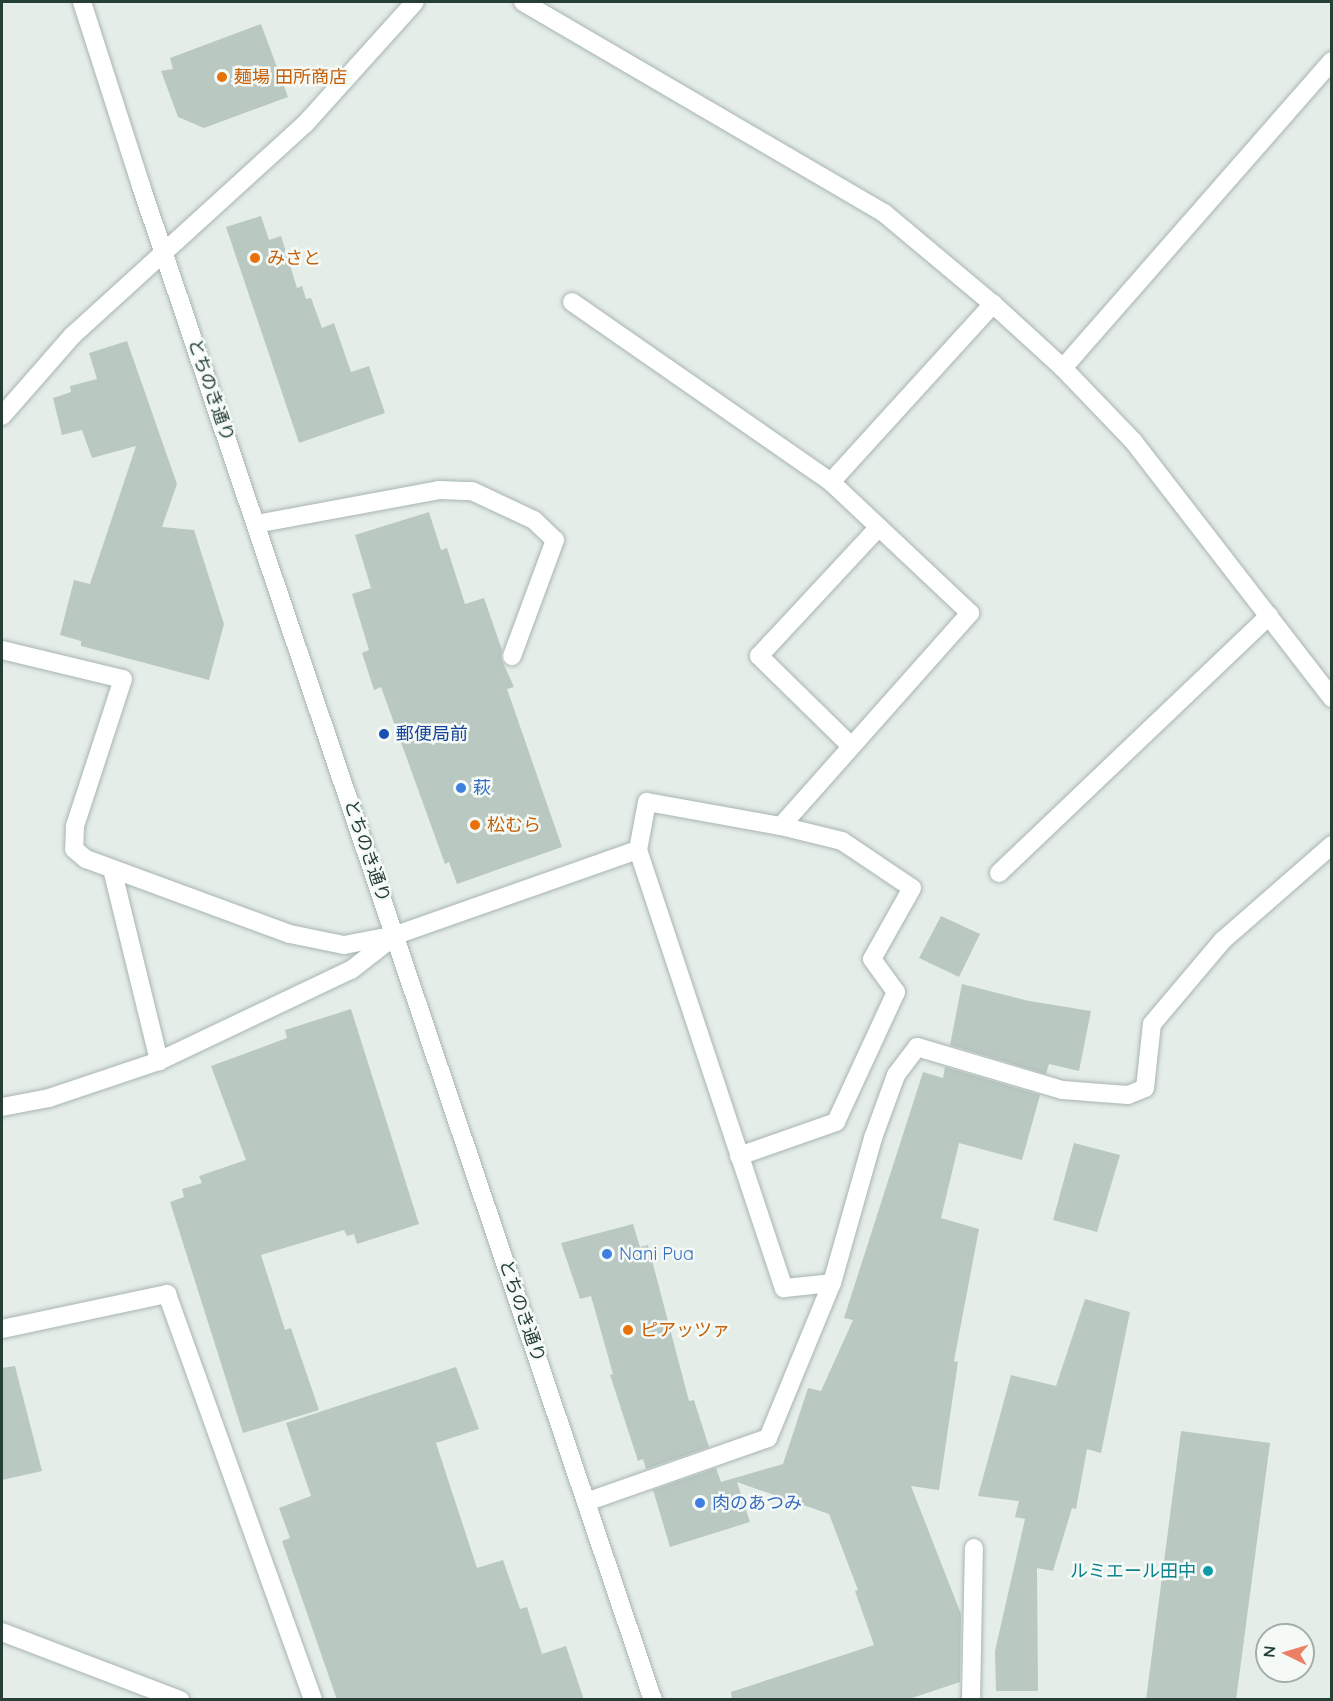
<!DOCTYPE html>
<html>
<head>
<meta charset="utf-8">
<style>
	body { margin:0 }
	#map { position:relative; width:1333px; height:1701px; overflow:hidden; background:#e5ede9; font-family:Quicksand,"Noto Sans JP",sans-serif }
	div>[style] { position:absolute }
	.building>* { inset:0; background:#bac8c2 }
	.roads { filter:drop-shadow(0 0 2px #a8b5b0) drop-shadow(0 0 2px #a8b5b0) }
	.service>* { height:18px; margin:-9px; padding:0 9px; transform-origin:9px; border-radius:9px; background:#fff }
	.minor>* { height:18px; margin:-9px; padding:0 9px; transform-origin:9px; border-radius:9px; background:#fff }
	.tertiary>* { height:18px; margin:-9px; padding:0 9px; transform-origin:9px; border-radius:9px; background:#fff }
	.dots>* { width:16px; height:16px; translate:-50% -50%; box-sizing:border-box; border:3px solid #f5faf7; border-radius:50% }
	span { translate:-50% -50%; white-space:nowrap; text-align:center; line-height:1.15; -webkit-text-stroke:5px #f5faf7; paint-order:stroke }
	.food-label { font-size:18px; color:#c56008 }
	.left { translate:0 -50%; text-align:left }
	.street-label { font-size:18px; color:#253e36 }
	.transit-label { font-size:18px; color:#164399 }
	.shop-label { font-size:18px; color:#366cbe }
	.culture-label { font-size:18px; color:#0d838f }
	.right { translate:-100% -50%; text-align:right }
	.frame { position:absolute; inset:0; border:3px solid #253e36; pointer-events:none }
	.north { position:absolute; left:1255px; top:1623px; width:60px; height:60px; box-sizing:border-box; background:#f5faf7; border:2px solid #a2afaa; border-radius:50%; rotate:275deg; font-size:16px; font-weight:700; line-height:24px; text-align:center; color:#253e36 }
	.north::after { content:''; display:block; margin:auto; width:21px; height:27px; background:#ea8066; clip-path:polygon(50% 0,100% 100%,50% 72%,0 100%) }
</style>
</head>
<body>
<div id="map">
	<div class="building">
		<div style="clip-path:polygon(261px 24px,288px 97px,204px 128px,178px 117px,161px 71px,173px 69px,170px 58px)"></div>
		<div style="clip-path:polygon(261px 216px,269px 240px,281px 236px,297px 288px,302px 286px,306px 299px,311px 298px,322px 328px,334px 323px,351px 372px,369px 366px,385px 413px,299px 443px,226px 227px)"></div>
		<div style="clip-path:polygon(127px 341px,177px 484px,162px 527px,194px 530px,224px 624px,209px 680px,81px 646px,81px 641px,60px 635px,74px 580px,90px 584px,136px 446px,92px 458px,82px 430px,62px 435px,53px 398px,71px 392px,70px 386px,97px 379px,89px 353px)"></div>
		<div style="clip-path:polygon(429px 512px,441px 550px,447px 548px,465px 604px,484px 598px,502px 650px,501px 658px,514px 687px,507px 689px,562px 847px,457px 884px,449px 862px,445px 864px,381px 687px,374px 690px,362px 653px,369px 650px,352px 594px,371px 588px,355px 535px)"></div>
		<div style="clip-path:polygon(941px 916px,980px 934px,959px 977px,919px 958px)"></div>
		<div style="clip-path:polygon(962px 984px,1029px 1001px,1091px 1011px,1079px 1071px,1049px 1064px,1046px 1074px,950px 1045px)"></div>
		<div style="clip-path:polygon(351px 1009px,419px 1224px,357px 1244px,354px 1234px,347px 1236px,344px 1230px,261px 1255px,285px 1330px,291px 1328px,319px 1410px,243px 1433px,170px 1202px,184px 1197px,182px 1189px,202px 1183px,199px 1176px,246px 1160px,211px 1066px,287px 1038px,285px 1030px)"></div>
		<div style="clip-path:polygon(945px 1067px,1040px 1095px,1022px 1160px,959px 1143px,941px 1218px,979px 1229px,954px 1361px,958px 1362px,939px 1490px,911px 1486px,961px 1614px,960px 1682px,906px 1700px,732px 1700px,731px 1692px,874px 1645px,855px 1591px,858px 1590px,829px 1514px,737px 1482px,750px 1522px,670px 1547px,653px 1490px,716px 1468px,721px 1482px,783px 1464px,808px 1388px,821px 1391px,853px 1320px,844px 1318px,923px 1072px,943px 1078px)"></div>
		<div style="clip-path:polygon(1074px 1143px,1120px 1155px,1097px 1232px,1053px 1220px)"></div>
		<div style="clip-path:polygon(633px 1224px,640px 1247px,648px 1245px,689px 1401px,694px 1400px,709px 1447px,646px 1469px,643px 1459px,638px 1461px,610px 1375px,613px 1374px,591px 1296px,580px 1299px,561px 1243px)"></div>
		<div style="clip-path:polygon(1085px 1299px,1130px 1312px,1101px 1453px,1087px 1449px,1076px 1509px,1072px 1508px,1053px 1571px,1037px 1568px,1038px 1691px,996px 1691px,995px 1651px,1025px 1519px,1015px 1517px,1019px 1501px,978px 1496px,1011px 1375px,1056px 1386px)"></div>
		<div style="clip-path:polygon(15px 1366px,42px 1471px,2px 1480px,2px 1368px)"></div>
		<div style="clip-path:polygon(456px 1367px,479px 1429px,436px 1443px,477px 1568px,503px 1560px,520px 1609px,527px 1607px,542px 1654px,566px 1646px,584px 1700px,337px 1700px,282px 1541px,290px 1538px,279px 1508px,311px 1496px,286px 1423px)"></div>
		<div style="clip-path:polygon(1181px 1431px,1270px 1443px,1236px 1700px,1146px 1700px)"></div>
	</div>
	<div class="roads">
		<div class="service">
			<div style="left:1063px;top:368px;width:408px;rotate:-48.8deg"></div>
			<div style="left:256px;top:524px;width:186px;rotate:-10.5deg"></div>
			<div style="left:439px;top:490px;width:33px;rotate:2deg"></div>
			<div style="left:472px;top:491px;width:68px;rotate:25.1deg"></div>
			<div style="left:534px;top:520px;width:29px;rotate:44deg"></div>
			<div style="left:555px;top:540px;width:124px;rotate:110.3deg"></div>
			<div style="left:2px;top:650px;width:124px;rotate:13.5deg"></div>
			<div style="left:123px;top:679px;width:155px;rotate:108.1deg"></div>
			<div style="left:75px;top:826px;width:23px;rotate:92deg"></div>
			<div style="left:74px;top:849px;width:16px;rotate:40deg"></div>
			<div style="left:86px;top:859px;width:217px;rotate:20.2deg"></div>
			<div style="left:290px;top:934px;width:55px;rotate:11.5deg"></div>
			<div style="left:344px;top:945px;width:53px;rotate:-10.9deg"></div>
			<div style="left:851px;top:746px;width:129px;rotate:-135.6deg"></div>
			<div style="left:759px;top:656px;width:176px;rotate:-47.1deg"></div>
			<div style="left:781px;top:826px;width:63px;rotate:13.8deg"></div>
			<div style="left:842px;top:841px;width:84px;rotate:33.9deg"></div>
			<div style="left:912px;top:888px;width:81px;rotate:119.4deg"></div>
			<div style="left:872px;top:959px;width:41px;rotate:54deg"></div>
			<div style="left:896px;top:992px;width:143px;rotate:114.8deg"></div>
			<div style="left:112px;top:869px;width:198px;rotate:76.2deg"></div>
			<div style="left:999px;top:873px;width:373px;rotate:-43.6deg"></div>
		</div>
		<div class="minor">
			<div style="left:523px;top:2px;width:418px;rotate:30.3deg"></div>
			<div style="left:884px;top:213px;width:142px;rotate:39.9deg"></div>
			<div style="left:993px;top:304px;width:95px;rotate:42.4deg"></div>
			<div style="left:1063px;top:368px;width:103px;rotate:46.2deg"></div>
			<div style="left:1134px;top:442px;width:324px;rotate:52.3deg"></div>
			<div style="left:572px;top:302px;width:315px;rotate:34.8deg"></div>
			<div style="left:2px;top:416px;width:108px;rotate:-48.8deg"></div>
			<div style="left:73px;top:335px;width:314px;rotate:-42.3deg"></div>
			<div style="left:305px;top:124px;width:164px;rotate:-48deg"></div>
			<div style="left:638px;top:850px;width:462px;rotate:71.6deg"></div>
			<div style="left:784px;top:1288px;width:48px;rotate:-5.9deg"></div>
			<div style="left:2px;top:1107px;width:48px;rotate:-10.8deg"></div>
			<div style="left:49px;top:1098px;width:116px;rotate:-18.6deg"></div>
			<div style="left:159px;top:1061px;width:212px;rotate:-25.4deg"></div>
			<div style="left:351px;top:970px;width:57px;rotate:-37.9deg"></div>
			<div style="left:396px;top:935px;width:256px;rotate:-19.4deg"></div>
			<div style="left:638px;top:850px;width:49px;rotate:-79.4deg"></div>
			<div style="left:647px;top:802px;width:136px;rotate:10.2deg"></div>
			<div style="left:781px;top:826px;width:285px;rotate:-48.4deg"></div>
			<div style="left:970px;top:613px;width:191px;rotate:-136.7deg"></div>
			<div style="left:831px;top:482px;width:241px;rotate:-47.7deg"></div>
			<div style="left:739px;top:1156px;width:103px;rotate:-19.3deg"></div>
			<div style="left:2px;top:1329px;width:169px;rotate:-12deg"></div>
			<div style="left:167px;top:1294px;width:431px;rotate:70.2deg"></div>
			<div style="left:586px;top:1502px;width:193px;rotate:-19.4deg"></div>
			<div style="left:768px;top:1438px;width:168px;rotate:-67.6deg"></div>
			<div style="left:832px;top:1283px;width:151px;rotate:-74.2deg"></div>
			<div style="left:873px;top:1138px;width:67px;rotate:-69.9deg"></div>
			<div style="left:896px;top:1075px;width:35px;rotate:-53deg"></div>
			<div style="left:917px;top:1047px;width:151px;rotate:16.5deg"></div>
			<div style="left:1062px;top:1090px;width:66px;rotate:4.3deg"></div>
			<div style="left:1128px;top:1095px;width:18px;rotate:-22deg"></div>
			<div style="left:1145px;top:1088px;width:64px;rotate:-83.8deg"></div>
			<div style="left:1152px;top:1024px;width:110px;rotate:-49.8deg"></div>
			<div style="left:1223px;top:940px;width:145px;rotate:-41.1deg"></div>
			<div style="left:2px;top:1632px;width:191px;rotate:20.9deg"></div>
			<div style="left:971px;top:1700px;width:152px;rotate:-88.9deg"></div>
		</div>
		<div class="tertiary">
			<div style="left:82px;top:2px;width:193px;rotate:72.2deg"></div>
			<div style="left:141px;top:186px;width:1598px;rotate:71.32deg"></div>
		</div>
	</div>
	<div class="dots">
		<div style="left:222px;top:77px;background:#e8710a"></div>
		<div style="left:255px;top:258px;background:#e8710a"></div>
		<div style="left:384px;top:734px;background:#1a4fb4"></div>
		<div style="left:461px;top:788px;background:#3f7fe0"></div>
		<div style="left:475px;top:825px;background:#e8710a"></div>
		<div style="left:607px;top:1254px;background:#3f7fe0"></div>
		<div style="left:628px;top:1330px;background:#e8710a"></div>
		<div style="left:700px;top:1503px;background:#3f7fe0"></div>
		<div style="left:1208px;top:1571px;background:#0f9aa8"></div>
	</div>
	<div class="food-label">
		<span class="left" style="left:234px;top:77px">麺場 田所商店</span>
		<span class="left" style="left:267px;top:258px">みさと</span>
		<span class="left" style="left:487px;top:825px">松むら</span>
		<span class="left" style="left:640px;top:1330px">ピアッツァ</span>
	</div>
	<div class="street-label">
		<span style="left:211px;top:390px;rotate:71deg">とちのき通り</span>
		<span style="left:367px;top:851px;rotate:71deg">とちのき通り</span>
		<span style="left:522px;top:1311px;rotate:71deg">とちのき通り</span>
	</div>
	<div class="transit-label">
		<span class="left" style="left:396px;top:734px">郵便局前</span>
	</div>
	<div class="shop-label">
		<span class="left" style="left:473px;top:788px">萩</span>
		<span class="left" style="left:619px;top:1254px">Nani Pua</span>
		<span class="left" style="left:712px;top:1503px">肉のあつみ</span>
	</div>
	<div class="culture-label">
		<span class="right" style="left:1196px;top:1571px">ルミエール田中</span>
	</div>
	<div class="frame"></div>
	<div class="north">N</div>
</div>
</body>
</html>
